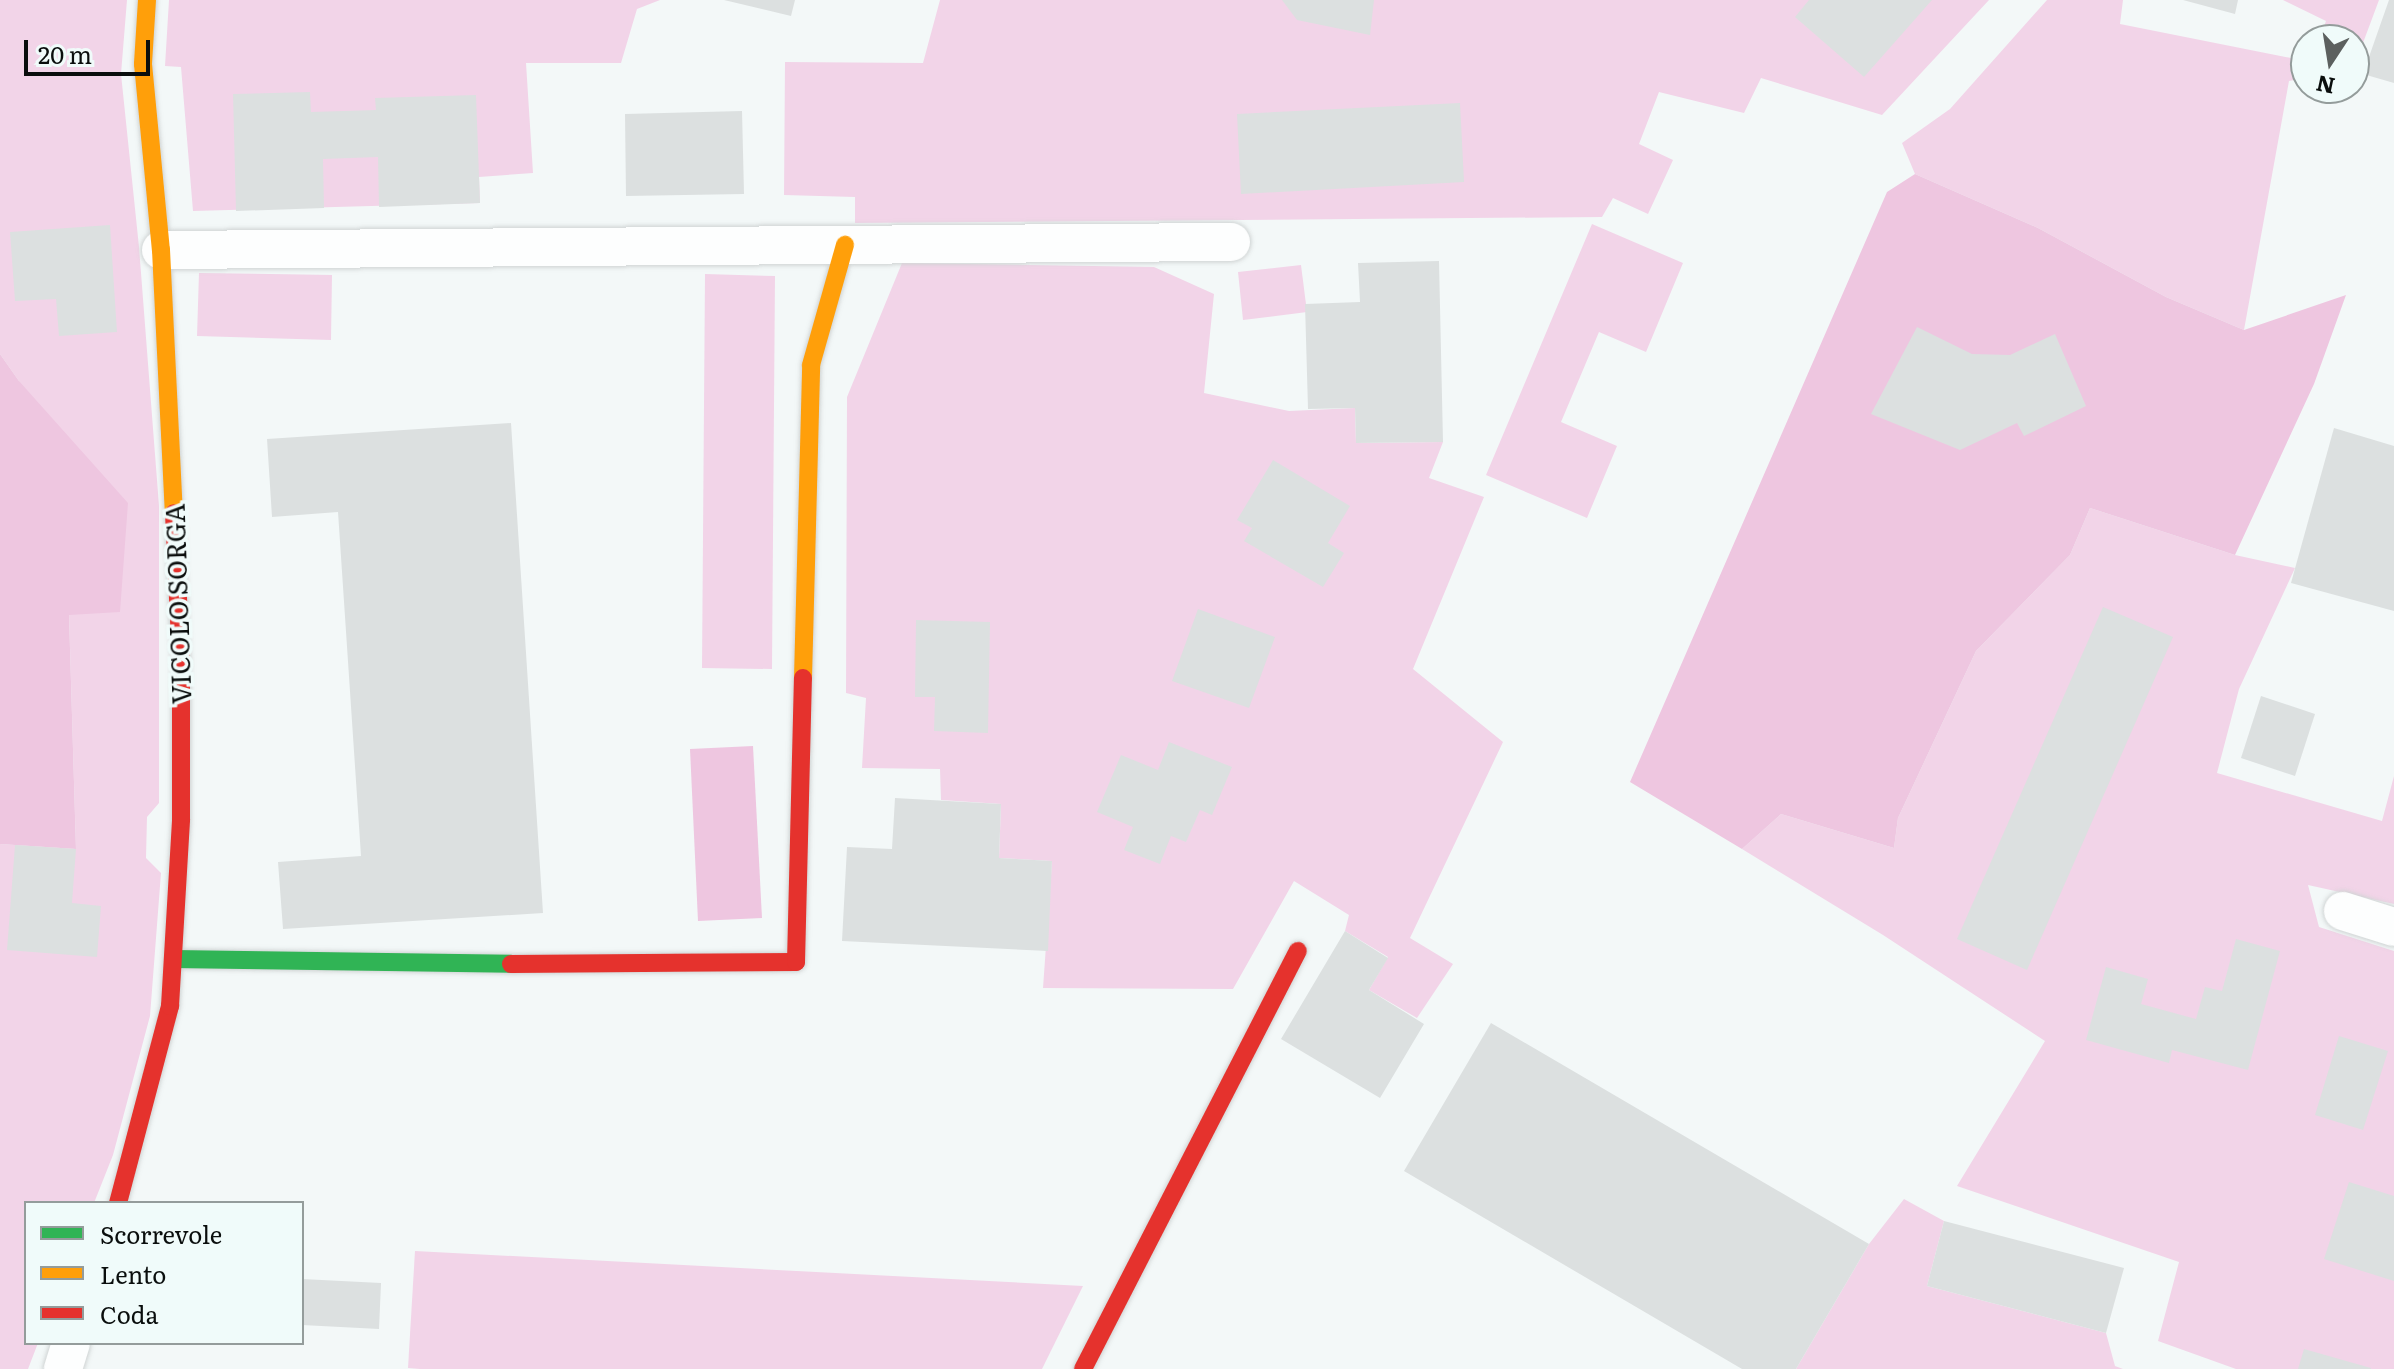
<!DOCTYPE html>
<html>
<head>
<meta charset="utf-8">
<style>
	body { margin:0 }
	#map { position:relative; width:2394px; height:1369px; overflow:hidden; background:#f3f8f8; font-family:Literata,serif }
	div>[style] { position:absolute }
	.green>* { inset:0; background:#f2d4e8 }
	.forest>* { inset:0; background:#eec6e0 }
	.building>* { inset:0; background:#dce0e0 }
	.roads { filter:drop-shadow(0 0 2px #d0d4d4) drop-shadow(0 0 2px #d0d4d4) }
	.street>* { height:38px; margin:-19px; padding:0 19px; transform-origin:19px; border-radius:19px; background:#fdfefe }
	.fast>* { height:18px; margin:-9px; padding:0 9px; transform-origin:9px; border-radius:9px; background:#30b455 }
	.slow>* { height:18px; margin:-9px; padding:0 9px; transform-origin:9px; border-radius:9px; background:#ff9f0a }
	.jam>* { height:18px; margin:-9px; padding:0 9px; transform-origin:9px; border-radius:9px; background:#e5322d }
	span { translate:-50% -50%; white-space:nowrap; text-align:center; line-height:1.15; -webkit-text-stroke:7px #f0fbfa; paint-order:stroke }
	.street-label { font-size:26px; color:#0a0e0d }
	.legend { position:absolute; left:24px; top:1201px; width:280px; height:144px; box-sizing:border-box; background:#f0fbfa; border:2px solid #949c9b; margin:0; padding:10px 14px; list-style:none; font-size:24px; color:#0a0e0d }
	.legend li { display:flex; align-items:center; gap:16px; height:40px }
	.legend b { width:40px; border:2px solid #949c9b }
	.north { position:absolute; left:2290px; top:24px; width:80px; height:80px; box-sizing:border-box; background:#f0fbfa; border:2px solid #949c9b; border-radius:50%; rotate:192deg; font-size:22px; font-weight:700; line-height:32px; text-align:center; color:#0a0e0d }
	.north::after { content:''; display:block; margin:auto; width:28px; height:36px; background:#5c605f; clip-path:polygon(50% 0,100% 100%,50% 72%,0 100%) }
	.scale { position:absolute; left:24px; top:40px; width:126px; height:36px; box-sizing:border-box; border:4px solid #0a0e0d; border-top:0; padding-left:10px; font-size:24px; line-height:28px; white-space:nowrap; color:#0a0e0d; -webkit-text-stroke:6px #f0fbfa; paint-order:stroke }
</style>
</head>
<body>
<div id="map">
	<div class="green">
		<div style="clip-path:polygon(0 0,127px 0,121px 74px,139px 247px,159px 506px,159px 803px,147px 817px,146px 858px,161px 873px,150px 1016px,113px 1155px,94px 1203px,26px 1203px,26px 1343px,38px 1343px,28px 1369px,0 1369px,0 844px,76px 849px,69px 614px,19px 381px,0 354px)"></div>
		<div style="clip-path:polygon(169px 0,660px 0,637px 9px,621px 63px,526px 63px,533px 173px,479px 177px,480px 203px,193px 211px,181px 67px,165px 66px)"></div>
		<div style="clip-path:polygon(940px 0,1989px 0,1882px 115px,1761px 78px,1744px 113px,1659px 92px,1639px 144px,1673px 160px,1648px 214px,1613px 198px,1602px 217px,855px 223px,855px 197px,784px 195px,785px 62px,923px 63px)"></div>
		<div style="clip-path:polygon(2047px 0,2123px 0,2120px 24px,2306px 61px,2306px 78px,2289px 81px,2244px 330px,2166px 297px,2038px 228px,1915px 174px,1902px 143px,1950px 109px)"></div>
		<div style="clip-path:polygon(2283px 0,2379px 0,2354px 67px,2354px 40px,2319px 40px,2326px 21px)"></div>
		<div style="clip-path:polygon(1592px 224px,1683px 263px,1646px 352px,1599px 332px,1561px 422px,1617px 446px,1587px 518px,1486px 475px)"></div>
		<div style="clip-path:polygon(902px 263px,1154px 267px,1214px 294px,1204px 393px,1289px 411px,1355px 408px,1356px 443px,1443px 442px,1429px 478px,1484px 497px,1413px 669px,1503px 742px,1410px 938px,1453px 964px,1417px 1018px,1369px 990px,1388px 957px,1345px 931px,1349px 915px,1294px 881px,1233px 989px,1043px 988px,1052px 861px,999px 858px,1001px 804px,941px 800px,940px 769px,862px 768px,866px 698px,846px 693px,847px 397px)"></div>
		<div style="clip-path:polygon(1301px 265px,1307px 312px,1243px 320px,1238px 272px)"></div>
		<div style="clip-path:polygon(199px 273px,332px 275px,331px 340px,197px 336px)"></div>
		<div style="clip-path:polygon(705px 274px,775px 276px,772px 669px,702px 668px)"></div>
		<div style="clip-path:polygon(2090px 508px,2235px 555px,2295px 568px,2239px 689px,2217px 773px,2382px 821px,2394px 776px,2394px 904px,2308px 885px,2319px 927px,2394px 951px,2394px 1369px,2236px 1369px,2158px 1341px,2179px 1262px,1957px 1186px,2045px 1041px,1883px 935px,1742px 849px,1781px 814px,1894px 848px,1898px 818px,1976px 651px,2070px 555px)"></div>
		<div style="clip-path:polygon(1904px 1199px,1944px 1221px,1927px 1286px,2106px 1333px,2115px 1366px,2123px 1369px,1796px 1369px,1869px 1244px)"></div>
		<div style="clip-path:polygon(415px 1251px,1083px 1286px,1042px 1369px,420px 1369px,408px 1368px)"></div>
	</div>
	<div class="forest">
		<div style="clip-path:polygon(1915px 174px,2038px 228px,2166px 297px,2244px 330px,2346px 295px,2314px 384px,2235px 555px,2090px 508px,2070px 555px,1976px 651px,1898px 818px,1894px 848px,1781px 814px,1742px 849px,1630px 782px,1887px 192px)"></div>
		<div style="clip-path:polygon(0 354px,19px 381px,128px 503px,120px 612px,69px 615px,76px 849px,0 844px)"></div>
		<div style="clip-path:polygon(753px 746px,762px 918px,698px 921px,690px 749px)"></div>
	</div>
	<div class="building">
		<div style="clip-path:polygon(724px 0,795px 0,791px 16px)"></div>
		<div style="clip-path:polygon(1282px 0,1374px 0,1370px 35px,1297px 20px)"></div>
		<div style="clip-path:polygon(1809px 0,1932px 0,1864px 77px,1795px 17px)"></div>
		<div style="clip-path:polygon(2183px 0,2238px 0,2235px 14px)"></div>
		<div style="clip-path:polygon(2389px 0,2394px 0,2394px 83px,2363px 74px)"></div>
		<div style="clip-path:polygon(310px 92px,311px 112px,376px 110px,375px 98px,476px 95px,480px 203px,379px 207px,378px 157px,323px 159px,324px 208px,236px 211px,233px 94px)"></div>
		<div style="clip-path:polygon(1460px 103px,1464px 182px,1241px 194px,1237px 114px)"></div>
		<div style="clip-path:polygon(742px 111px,744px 194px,626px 196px,625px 114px)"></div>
		<div style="clip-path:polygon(110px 225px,117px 332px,59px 336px,56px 299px,15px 301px,10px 232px)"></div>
		<div style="clip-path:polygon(1439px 261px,1443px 442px,1356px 443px,1355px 408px,1308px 409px,1305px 304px,1360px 302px,1358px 263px)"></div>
		<div style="clip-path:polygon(1917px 327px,1972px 354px,2010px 355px,2055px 334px,2086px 406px,2024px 436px,2017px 423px,1960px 450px,1871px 414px)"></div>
		<div style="clip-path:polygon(511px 423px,543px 913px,283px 929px,278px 862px,361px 856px,338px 512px,272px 517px,267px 439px)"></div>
		<div style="clip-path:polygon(2334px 428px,2394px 446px,2394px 611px,2291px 583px)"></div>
		<div style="clip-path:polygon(1273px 460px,1350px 506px,1328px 543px,1344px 553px,1323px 587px,1244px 541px,1252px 528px,1237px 520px)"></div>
		<div style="clip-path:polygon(2103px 607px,2173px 637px,2027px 970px,1957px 939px)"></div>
		<div style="clip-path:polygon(1198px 609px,1275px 637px,1249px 708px,1172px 681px)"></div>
		<div style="clip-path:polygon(916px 620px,990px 622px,988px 733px,934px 731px,935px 697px,915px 697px)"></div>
		<div style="clip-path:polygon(2261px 696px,2315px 714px,2295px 776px,2241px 758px)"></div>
		<div style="clip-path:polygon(1169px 742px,1232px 767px,1212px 815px,1200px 810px,1186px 842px,1171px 836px,1160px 864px,1124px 850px,1133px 827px,1097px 812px,1121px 755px,1158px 770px)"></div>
		<div style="clip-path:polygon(895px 798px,1001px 804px,999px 858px,1052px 861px,1048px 951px,842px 941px,847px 847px,892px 849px)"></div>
		<div style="clip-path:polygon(15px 845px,76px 849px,72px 903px,101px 906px,97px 957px,7px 950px)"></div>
		<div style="clip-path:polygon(1345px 931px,1388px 958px,1369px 990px,1424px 1024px,1380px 1098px,1281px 1039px)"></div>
		<div style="clip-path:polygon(2236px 939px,2280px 951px,2248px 1070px,2172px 1050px,2169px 1063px,2086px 1040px,2106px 967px,2148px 979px,2141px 1004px,2196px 1019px,2205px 987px,2222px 991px)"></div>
		<div style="clip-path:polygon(1491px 1023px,1869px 1244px,1796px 1369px,1742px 1369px,1404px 1171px)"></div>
		<div style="clip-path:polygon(2339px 1036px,2388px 1051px,2363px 1130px,2315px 1115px)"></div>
		<div style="clip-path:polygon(2349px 1182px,2394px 1196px,2394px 1281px,2324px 1259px)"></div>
		<div style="clip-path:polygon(1944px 1221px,2124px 1268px,2106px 1333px,1927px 1286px)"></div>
		<div style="clip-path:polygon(302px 1279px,381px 1283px,379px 1329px,302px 1325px)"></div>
		<div style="clip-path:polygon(2304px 1349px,2371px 1368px,2371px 1369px,2298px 1369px)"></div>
	</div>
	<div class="roads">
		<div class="street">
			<div style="left:161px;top:250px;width:1070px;rotate:-0.43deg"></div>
			<div style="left:2343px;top:911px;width:53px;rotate:17.4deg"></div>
			<div style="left:63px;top:1369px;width:27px;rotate:-73deg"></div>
		</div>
		<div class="fast">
			<div style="left:173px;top:959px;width:338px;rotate:0.8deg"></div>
		</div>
		<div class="slow">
			<div style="left:147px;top:0;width:64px;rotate:93.6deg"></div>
			<div style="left:143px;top:64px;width:187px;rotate:84.5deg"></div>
			<div style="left:161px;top:250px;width:263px;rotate:87.2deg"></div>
			<div style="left:803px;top:678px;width:313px;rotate:-88.5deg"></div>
			<div style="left:811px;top:365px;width:125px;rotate:-74.2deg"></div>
		</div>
		<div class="jam">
			<div style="left:511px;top:964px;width:285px;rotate:-0.4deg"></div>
			<div style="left:796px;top:962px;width:284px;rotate:-88.6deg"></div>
			<div style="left:118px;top:1203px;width:204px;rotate:-75.2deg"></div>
			<div style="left:170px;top:1006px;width:187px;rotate:-86.6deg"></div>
			<div style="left:181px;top:819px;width:157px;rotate:-90deg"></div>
			<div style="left:181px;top:662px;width:149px;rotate:-92.7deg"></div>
			<div style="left:1083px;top:1369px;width:470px;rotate:-62.8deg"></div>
		</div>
	</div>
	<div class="street-label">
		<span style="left:177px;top:604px;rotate:-92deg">VICOLO SORGA</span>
	</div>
	<ul class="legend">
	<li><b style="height:10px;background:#30b455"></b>Scorrevole</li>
	<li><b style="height:10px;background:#ff9f0a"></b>Lento</li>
	<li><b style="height:10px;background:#e5322d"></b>Coda</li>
	</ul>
	<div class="north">N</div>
	<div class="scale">20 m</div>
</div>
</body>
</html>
